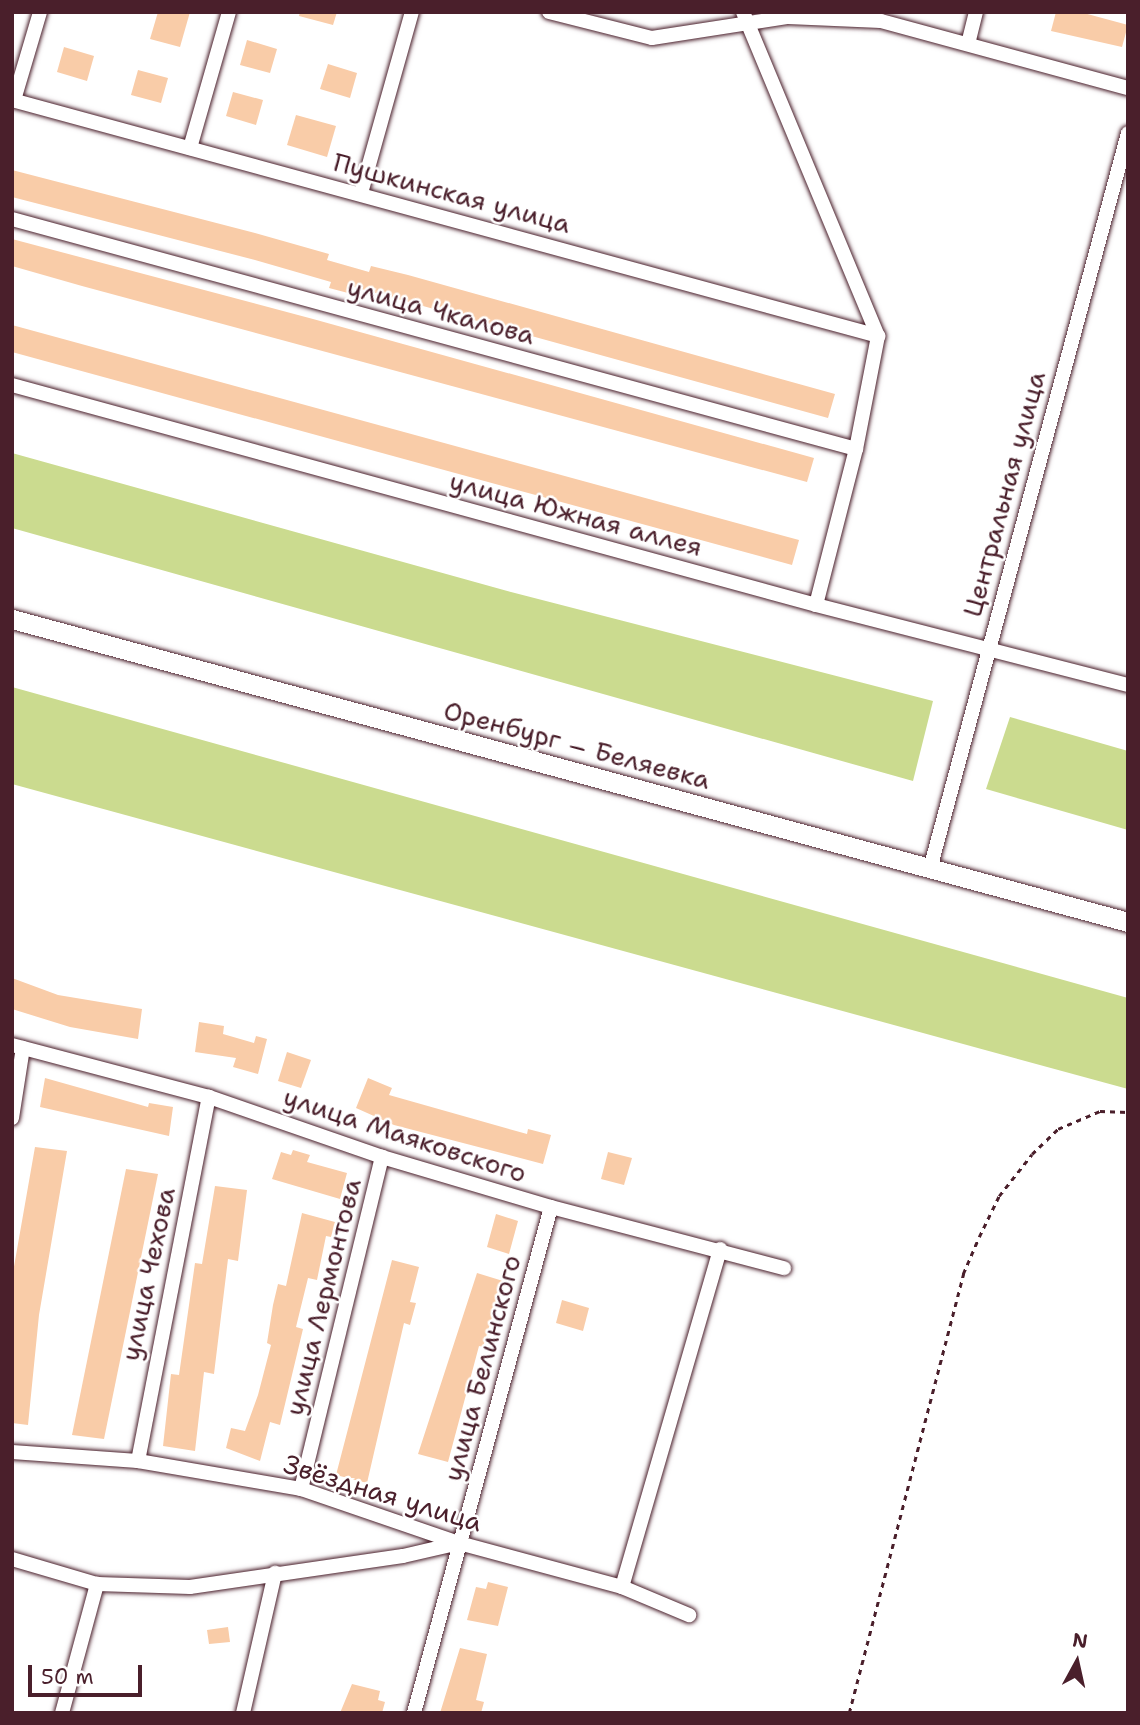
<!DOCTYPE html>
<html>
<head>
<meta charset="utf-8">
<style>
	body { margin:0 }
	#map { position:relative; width:1140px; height:1725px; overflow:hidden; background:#fff; font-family:"Shantell Sans",sans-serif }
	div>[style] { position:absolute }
	.green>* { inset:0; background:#cbdb8f }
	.building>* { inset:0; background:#f9cca8 }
	.path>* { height:2.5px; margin-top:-1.25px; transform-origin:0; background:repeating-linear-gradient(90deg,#4a1f2b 0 5px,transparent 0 10px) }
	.roads { filter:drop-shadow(0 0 2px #4a1f2b) drop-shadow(0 0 2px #4a1f2b) }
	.minor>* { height:14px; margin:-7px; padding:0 7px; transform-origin:7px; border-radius:7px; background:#fff }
	.secondary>* { height:19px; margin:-9.5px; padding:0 9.5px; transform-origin:9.5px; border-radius:9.5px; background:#fff }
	span { translate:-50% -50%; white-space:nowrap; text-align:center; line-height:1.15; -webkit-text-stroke:5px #fff; paint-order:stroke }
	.street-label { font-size:26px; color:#4a1f2b }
	.frame { position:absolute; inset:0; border:14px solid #4a1f2b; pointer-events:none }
	.north { position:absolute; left:1042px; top:1627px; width:70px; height:70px; -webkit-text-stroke:5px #fff; paint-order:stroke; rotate:8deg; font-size:19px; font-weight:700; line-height:28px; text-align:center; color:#4a1f2b }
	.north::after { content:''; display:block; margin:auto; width:24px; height:32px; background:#4a1f2b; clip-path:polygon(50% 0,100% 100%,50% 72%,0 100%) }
	.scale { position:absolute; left:28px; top:1665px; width:114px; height:32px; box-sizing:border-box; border:4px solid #4a1f2b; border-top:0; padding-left:9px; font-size:21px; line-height:24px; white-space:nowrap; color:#4a1f2b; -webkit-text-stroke:5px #fff; paint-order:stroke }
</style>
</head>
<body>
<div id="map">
	<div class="green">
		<div style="clip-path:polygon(12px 453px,511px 592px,933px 701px,913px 781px,12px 528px)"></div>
		<div style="clip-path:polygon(12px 687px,1128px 998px,1128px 1089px,12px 784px)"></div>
		<div style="clip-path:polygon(1010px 717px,1128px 751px,1128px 830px,986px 789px)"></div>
	</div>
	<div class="building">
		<div style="clip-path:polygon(158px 12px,190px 12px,180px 47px,150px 39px)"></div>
		<div style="clip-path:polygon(300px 12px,337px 12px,333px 25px,299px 16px)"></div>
		<div style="clip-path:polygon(1056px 12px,1080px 12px,1128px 25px,1122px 47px,1051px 31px)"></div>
		<div style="clip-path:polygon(247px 40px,277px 49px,270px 73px,240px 65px)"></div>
		<div style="clip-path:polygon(64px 47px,94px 56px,87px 81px,57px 72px)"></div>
		<div style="clip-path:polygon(328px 64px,357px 73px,350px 98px,320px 89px)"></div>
		<div style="clip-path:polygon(138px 70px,168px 78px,161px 103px,131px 95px)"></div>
		<div style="clip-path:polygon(233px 92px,263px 100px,256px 125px,226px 116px)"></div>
		<div style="clip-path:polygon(296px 115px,336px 126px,327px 157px,287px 145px)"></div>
		<div style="clip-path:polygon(12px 170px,255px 233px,329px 254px,327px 260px,369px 272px,371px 266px,408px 275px,835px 394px,828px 418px,394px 298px,350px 286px,348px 293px,329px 288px,331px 282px,255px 260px,12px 197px)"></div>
		<div style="clip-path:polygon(12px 239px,313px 319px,814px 458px,807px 482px,82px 286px,12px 266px)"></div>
		<div style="clip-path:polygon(12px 325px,799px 540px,792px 565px,12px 352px)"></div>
		<div style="clip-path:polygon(12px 978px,58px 995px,142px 1009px,138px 1039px,70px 1027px,12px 1009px)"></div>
		<div style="clip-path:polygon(199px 1022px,224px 1026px,223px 1034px,254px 1043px,256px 1036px,267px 1039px,258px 1074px,233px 1067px,236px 1058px,195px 1052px)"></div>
		<div style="clip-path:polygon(287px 1052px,311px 1060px,301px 1088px,278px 1081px)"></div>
		<div style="clip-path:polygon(45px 1078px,148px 1107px,149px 1103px,173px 1107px,169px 1136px,40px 1107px)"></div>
		<div style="clip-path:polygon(368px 1078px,392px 1088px,389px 1095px,527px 1134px,528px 1129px,551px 1135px,543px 1164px,394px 1125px,356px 1108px)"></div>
		<div style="clip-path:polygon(35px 1147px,67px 1151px,39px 1315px,28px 1425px,12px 1423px,12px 1278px)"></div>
		<div style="clip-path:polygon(293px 1150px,310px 1155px,307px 1162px,347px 1173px,340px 1199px,272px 1179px,281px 1152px,291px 1155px)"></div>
		<div style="clip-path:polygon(608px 1152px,632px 1158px,624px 1185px,601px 1179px)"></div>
		<div style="clip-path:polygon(126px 1169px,158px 1174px,104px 1439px,72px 1435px)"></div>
		<div style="clip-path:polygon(215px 1186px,247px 1190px,238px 1261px,228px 1259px,214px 1374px,204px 1372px,195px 1451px,163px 1446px,171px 1374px,179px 1375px,195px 1263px,202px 1264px)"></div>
		<div style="clip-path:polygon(302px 1213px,335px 1222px,331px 1237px,326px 1236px,317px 1280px,308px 1278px,296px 1327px,303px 1329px,280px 1425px,270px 1422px,260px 1461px,226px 1448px,231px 1428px,245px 1431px,258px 1395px,271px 1345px,267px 1343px,273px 1305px,278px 1284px,286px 1286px)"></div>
		<div style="clip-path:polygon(496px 1214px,518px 1221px,509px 1254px,487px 1247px)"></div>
		<div style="clip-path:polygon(392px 1260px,419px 1267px,410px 1302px,416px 1303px,410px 1325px,404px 1323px,367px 1483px,336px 1475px)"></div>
		<div style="clip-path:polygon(477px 1273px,503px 1281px,483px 1347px,479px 1346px,448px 1462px,418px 1454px)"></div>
		<div style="clip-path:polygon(562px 1300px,589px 1308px,583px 1331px,556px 1323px)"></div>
		<div style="clip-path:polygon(488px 1582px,508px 1587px,498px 1626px,467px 1620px,476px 1587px,486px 1589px)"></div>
		<div style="clip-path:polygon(228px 1627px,230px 1642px,209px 1644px,207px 1630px)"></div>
		<div style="clip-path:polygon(460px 1648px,487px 1654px,476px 1700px,484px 1702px,481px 1713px,440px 1713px)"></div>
		<div style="clip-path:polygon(352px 1684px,380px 1691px,378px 1700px,385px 1702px,382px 1713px,340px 1713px)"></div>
	</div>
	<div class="path">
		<div style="left:849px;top:1713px;width:454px;rotate:-75.4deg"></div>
		<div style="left:963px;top:1274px;width:40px;rotate:-66.6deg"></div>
		<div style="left:979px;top:1237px;width:46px;rotate:-64deg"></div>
		<div style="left:999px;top:1196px;width:53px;rotate:-51.8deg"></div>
		<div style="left:1032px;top:1154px;width:36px;rotate:-44deg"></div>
		<div style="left:1058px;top:1129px;width:46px;rotate:-23.2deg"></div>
		<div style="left:1100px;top:1111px;width:28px;rotate:2deg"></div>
	</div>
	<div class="roads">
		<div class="minor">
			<div style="left:549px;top:12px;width:106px;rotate:14.2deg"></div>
			<div style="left:652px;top:38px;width:138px;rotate:-8.8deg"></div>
			<div style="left:788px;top:17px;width:93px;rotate:2.5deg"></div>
			<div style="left:881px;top:21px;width:256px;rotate:15.2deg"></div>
			<div style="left:743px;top:12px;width:351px;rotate:67.4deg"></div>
			<div style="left:878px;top:336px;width:115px;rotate:101deg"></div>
			<div style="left:856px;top:449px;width:161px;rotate:104.4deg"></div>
			<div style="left:968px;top:44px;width:33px;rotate:-76deg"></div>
			<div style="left:12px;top:100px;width:898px;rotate:15.24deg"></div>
			<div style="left:14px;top:100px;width:92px;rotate:-73.5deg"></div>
			<div style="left:190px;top:148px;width:141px;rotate:-74deg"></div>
			<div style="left:361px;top:193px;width:188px;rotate:-74.3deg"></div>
			<div style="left:12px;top:219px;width:875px;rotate:15.24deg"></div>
			<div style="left:12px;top:385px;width:834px;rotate:15.3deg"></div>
			<div style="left:816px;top:605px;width:322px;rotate:14.4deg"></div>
			<div style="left:930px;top:869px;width:762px;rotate:-74.94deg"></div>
			<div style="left:12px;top:1045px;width:204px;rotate:14.8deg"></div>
			<div style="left:209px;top:1097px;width:183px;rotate:19.1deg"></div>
			<div style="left:382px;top:1157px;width:176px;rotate:16.5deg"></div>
			<div style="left:551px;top:1207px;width:241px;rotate:14.7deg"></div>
			<div style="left:12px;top:1118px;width:71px;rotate:-81.1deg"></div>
			<div style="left:12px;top:1452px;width:126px;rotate:4.1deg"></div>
			<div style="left:138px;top:1461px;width:165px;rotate:9.7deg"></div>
			<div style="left:301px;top:1489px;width:167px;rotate:18.9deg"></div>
			<div style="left:459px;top:1543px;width:169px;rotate:15.1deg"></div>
			<div style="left:622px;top:1587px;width:73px;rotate:22.7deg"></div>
			<div style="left:138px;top:1461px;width:371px;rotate:-79deg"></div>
			<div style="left:301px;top:1489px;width:342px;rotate:-76.3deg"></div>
			<div style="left:12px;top:1559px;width:89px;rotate:16.4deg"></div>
			<div style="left:97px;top:1584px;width:93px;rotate:1.8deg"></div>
			<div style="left:190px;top:1587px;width:215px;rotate:-8.3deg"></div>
			<div style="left:403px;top:1556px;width:57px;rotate:-13.1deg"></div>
			<div style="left:622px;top:1587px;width:352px;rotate:-73.8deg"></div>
			<div style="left:62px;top:1713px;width:134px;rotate:-74.8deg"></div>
			<div style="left:243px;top:1713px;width:144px;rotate:-77.1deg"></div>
			<div style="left:414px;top:1713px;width:524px;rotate:-74.85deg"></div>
		</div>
		<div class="secondary">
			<div style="left:12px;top:619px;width:1156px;rotate:15.19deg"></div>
		</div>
	</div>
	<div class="street-label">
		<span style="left:452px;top:193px;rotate:15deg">Пушкинская улица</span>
		<span style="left:441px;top:311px;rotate:15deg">улица Чкалова</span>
		<span style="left:1004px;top:494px;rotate:-75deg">Центральная улица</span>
		<span style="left:576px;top:514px;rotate:15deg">улица Южная аллея</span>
		<span style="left:577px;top:745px;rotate:15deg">Оренбург – Беляевка</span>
		<span style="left:405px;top:1135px;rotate:18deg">улица Маяковского</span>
		<span style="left:148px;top:1274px;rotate:-78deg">улица Чехова</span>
		<span style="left:323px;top:1297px;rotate:-76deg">улица Лермонтова</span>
		<span style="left:482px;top:1368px;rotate:-75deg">улица Белинского</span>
		<span style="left:383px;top:1493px;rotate:17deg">Звёздная улица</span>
	</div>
	<div class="frame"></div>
	<div class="north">N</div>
	<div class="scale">50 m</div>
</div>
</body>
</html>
